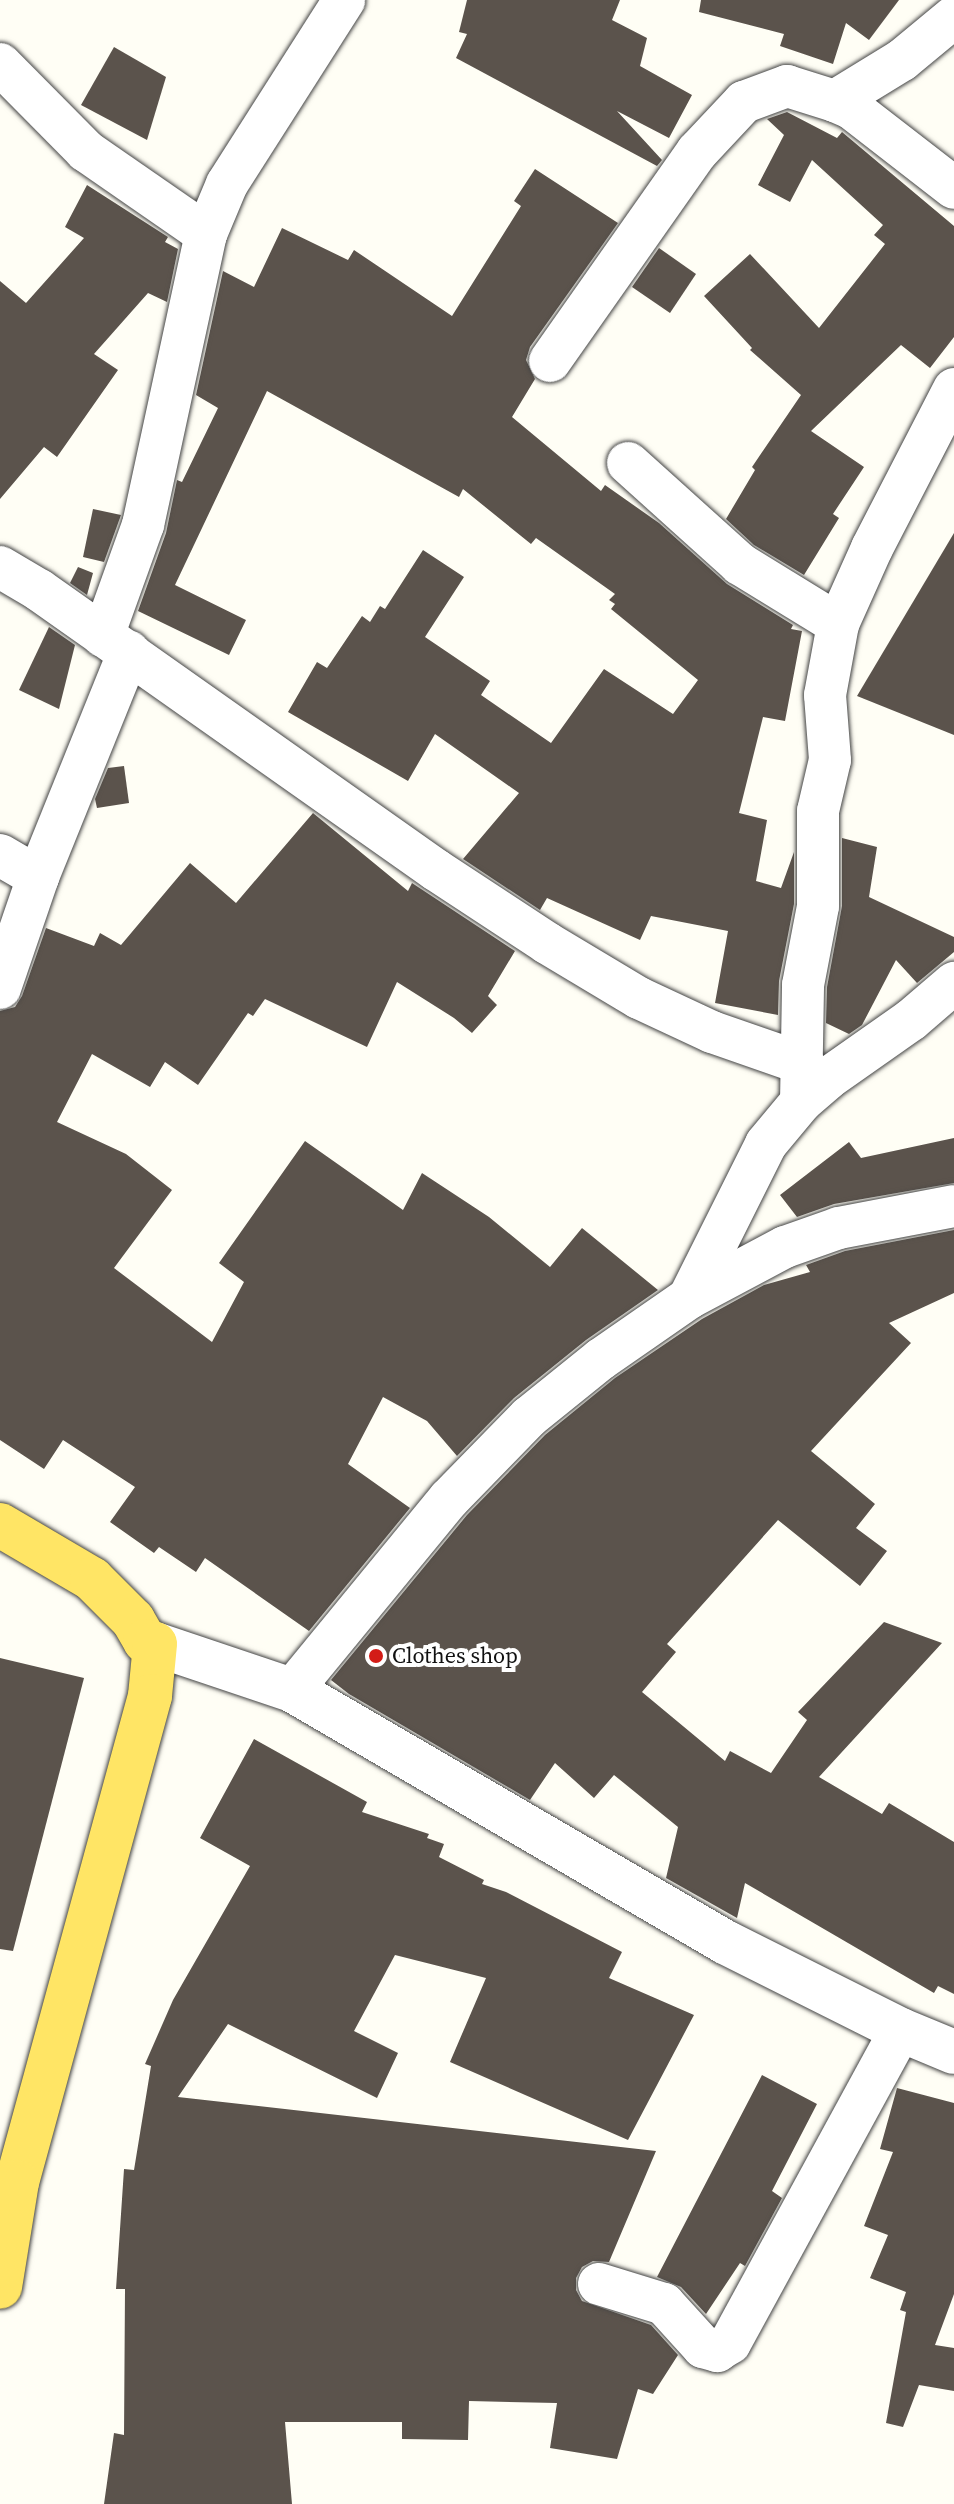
<!DOCTYPE html>
<html>
<head>
<meta charset="utf-8">
<style>
	body { margin:0 }
	#map { position:relative; width:954px; height:2504px; overflow:hidden; background:#fffef5; font-family:"Source Serif 4",serif }
	div>[style] { position:absolute }
	.building>* { inset:0; background:#5b534c }
	.roads { filter:drop-shadow(0 0 2px #444) drop-shadow(0 0 2px #444) }
	.minor>* { height:42px; margin:-21px; padding:0 21px; transform-origin:21px; border-radius:21px; background:#fff }
	.tertiary>* { height:44px; margin:-22px; padding:0 22px; transform-origin:22px; border-radius:22px; background:#fff }
	.primary>* { height:44px; margin:-22px; padding:0 22px; transform-origin:22px; border-radius:22px; background:#ffe565 }
	.dots>* { width:22px; height:22px; translate:-50% -50%; box-sizing:border-box; border:4px solid #fff; border-radius:50% }
	span { translate:-50% -50%; white-space:nowrap; text-align:center; line-height:1.15; -webkit-text-stroke:8px #fff; paint-order:stroke }
	.poi-label { font-size:22px; color:#111 }
	.left { translate:0 -50%; text-align:left }
</style>
</head>
<body>
<div id="map">
	<div class="building">
		<div style="clip-path:polygon(467px 0,620px 0,612px 20px,647px 38px,640px 66px,692px 95px,669px 138px,617px 111px,662px 160px,657px 166px,456px 58px,467px 34px,459px 32px)"></div>
		<div style="clip-path:polygon(701px 0,899px 0,869px 40px,846px 23px,833px 64px,780px 46px,784px 34px,699px 12px)"></div>
		<div style="clip-path:polygon(114px 47px,166px 77px,147px 140px,81px 105px)"></div>
		<div style="clip-path:polygon(787px 112px,837px 138px,842px 132px,954px 226px,954px 337px,930px 368px,901px 345px,811px 431px,864px 467px,833px 514px,839px 518px,804px 575px,754px 545px,726px 519px,755px 470px,752px 467px,801px 395px,750px 350px,752px 348px,704px 296px,750px 254px,819px 328px,885px 244px,874px 235px,883px 225px,812px 160px,790px 202px,758px 185px,784px 135px,767px 119px)"></div>
		<div style="clip-path:polygon(535px 169px,618px 223px,530px 347px,526px 360px,535px 379px,512px 417px,601px 491px,605px 485px,659px 523px,727px 584px,793px 625px,791px 629px,802px 631px,785px 721px,763px 717px,739px 813px,767px 820px,756px 881px,781px 888px,794px 852px,794px 904px,779px 981px,778px 1015px,715px 1003px,728px 931px,651px 916px,640px 940px,547px 898px,540px 910px,463px 859px,519px 793px,435px 734px,408px 781px,288px 712px,317px 662px,327px 668px,362px 616px,370px 622px,380px 606px,385px 609px,423px 550px,464px 577px,425px 637px,490px 681px,481px 695px,551px 743px,604px 669px,673px 714px,698px 680px,611px 609px,615px 604px,609px 600px,615px 594px,536px 538px,531px 544px,463px 489px,459px 497px,267px 391px,175px 585px,246px 620px,229px 655px,138px 611px,166px 533px,177px 480px,182px 482px,218px 408px,196px 395px,223px 271px,254px 287px,282px 228px,348px 260px,354px 250px,452px 316px,521px 206px,514px 201px)"></div>
		<div style="clip-path:polygon(87px 185px,168px 237px,165px 242px,178px 249px,167px 302px,148px 293px,94px 354px,118px 370px,57px 457px,44px 447px,0 499px,0 281px,26px 303px,84px 238px,65px 227px)"></div>
		<div style="clip-path:polygon(659px 248px,696px 274px,670px 313px,632px 287px)"></div>
		<div style="clip-path:polygon(93px 509px,121px 515px,104px 562px,83px 557px)"></div>
		<div style="clip-path:polygon(954px 533px,954px 735px,857px 696px)"></div>
		<div style="clip-path:polygon(78px 567px,93px 573px,87px 595px,70px 583px)"></div>
		<div style="clip-path:polygon(49px 627px,75px 645px,59px 709px,19px 690px)"></div>
		<div style="clip-path:polygon(124px 766px,129px 803px,97px 808px,95px 799px,108px 768px)"></div>
		<div style="clip-path:polygon(313px 813px,408px 891px,412px 883px,515px 951px,488px 996px,497px 1005px,472px 1033px,454px 1018px,397px 982px,367px 1047px,265px 999px,253px 1016px,248px 1013px,198px 1085px,165px 1062px,150px 1087px,92px 1054px,57px 1122px,126px 1154px,172px 1190px,114px 1268px,212px 1342px,244px 1282px,219px 1263px,305px 1141px,403px 1210px,422px 1173px,489px 1217px,550px 1267px,582px 1228px,658px 1290px,586px 1340px,514px 1398px,457px 1456px,427px 1421px,383px 1397px,348px 1464px,410px 1508px,309px 1631px,205px 1558px,196px 1572px,159px 1547px,154px 1553px,110px 1522px,135px 1487px,63px 1440px,44px 1469px,0 1440px,0 1011px,15px 1007px,22px 996px,46px 928px,94px 946px,100px 933px,121px 945px,190px 863px,236px 903px)"></div>
		<div style="clip-path:polygon(842px 838px,877px 847px,869px 897px,954px 937px,954px 952px,917px 983px,896px 960px,862px 1025px,849px 1034px,826px 1023px,827px 987px,842px 906px)"></div>
		<div style="clip-path:polygon(954px 1138px,954px 1183px,834px 1204px,797px 1217px,780px 1195px,849px 1142px,861px 1158px)"></div>
		<div style="clip-path:polygon(954px 1230px,954px 1293px,889px 1323px,911px 1343px,811px 1451px,875px 1504px,856px 1528px,887px 1551px,860px 1586px,778px 1520px,667px 1644px,676px 1652px,642px 1692px,725px 1761px,730px 1751px,771px 1773px,807px 1720px,798px 1712px,884px 1622px,942px 1643px,819px 1777px,882px 1814px,889px 1803px,954px 1842px,954px 1994px,938px 1986px,934px 1993px,745px 1883px,737px 1918px,666px 1878px,678px 1827px,614px 1775px,594px 1798px,555px 1763px,530px 1800px,349px 1694px,331px 1680px,467px 1515px,545px 1435px,615px 1378px,702px 1319px,764px 1285px,810px 1272px,806px 1265px,845px 1251px)"></div>
		<div style="clip-path:polygon(0 1658px,84px 1678px,13px 1951px,0 1949px)"></div>
		<div style="clip-path:polygon(254px 1739px,367px 1802px,362px 1812px,429px 1834px,427px 1838px,444px 1844px,439px 1857px,484px 1880px,482px 1884px,506px 1892px,622px 1952px,609px 1978px,694px 2015px,628px 2140px,450px 2062px,486px 1978px,395px 1955px,354px 2031px,398px 2053px,377px 2098px,228px 2024px,178px 2097px,656px 2151px,609px 2262px,593px 2261px,582px 2267px,576px 2278px,576px 2290px,582px 2301px,651px 2325px,678px 2355px,653px 2394px,638px 2389px,617px 2459px,550px 2448px,557px 2403px,469px 2401px,468px 2440px,402px 2439px,402px 2422px,285px 2422px,292px 2504px,104px 2504px,114px 2433px,124px 2435px,125px 2289px,116px 2289px,124px 2169px,134px 2170px,151px 2066px,145px 2064px,173px 2000px,250px 1866px,200px 1838px)"></div>
		<div style="clip-path:polygon(762px 2075px,817px 2104px,772px 2191px,782px 2198px,745px 2266px,740px 2263px,706px 2314px,681px 2287px,657px 2277px)"></div>
		<div style="clip-path:polygon(897px 2088px,954px 2103px,954px 2294px,935px 2345px,954px 2348px,954px 2391px,919px 2385px,903px 2427px,886px 2423px,906px 2312px,900px 2310px,906px 2292px,870px 2278px,888px 2235px,864px 2226px,893px 2152px,880px 2149px)"></div>
	</div>
	<div class="roads">
		<div class="minor">
			<div style="left:0;top:64px;width:122px;rotate:45.3deg"></div>
			<div style="left:86px;top:151px;width:146px;rotate:34.7deg"></div>
			<div style="left:835px;top:101px;width:79px;rotate:-31.5deg"></div>
			<div style="left:902px;top:60px;width:67px;rotate:-39.6deg"></div>
			<div style="left:550px;top:361px;width:256px;rotate:-54.9deg"></div>
			<div style="left:697px;top:152px;width:69px;rotate:-46.8deg"></div>
			<div style="left:744px;top:102px;width:46px;rotate:-20.4deg"></div>
			<div style="left:787px;top:86px;width:50px;rotate:17.4deg"></div>
			<div style="left:835px;top:101px;width:17px;rotate:24deg"></div>
			<div style="left:851px;top:108px;width:130px;rotate:37.8deg"></div>
			<div style="left:628px;top:463px;width:151px;rotate:42deg"></div>
			<div style="left:740px;top:564px;width:115px;rotate:31.5deg"></div>
			<div style="left:0;top:567px;width:45px;rotate:30.5deg"></div>
			<div style="left:39px;top:590px;width:486px;rotate:35.2deg"></div>
			<div style="left:436px;top:870px;width:133px;rotate:33.3deg"></div>
			<div style="left:547px;top:943px;width:107px;rotate:30.9deg"></div>
			<div style="left:639px;top:998px;width:81px;rotate:25deg"></div>
			<div style="left:712px;top:1032px;width:97px;rotate:19.2deg"></div>
			<div style="left:103px;top:636px;width:118px;rotate:-70.2deg"></div>
			<div style="left:143px;top:525px;width:298px;rotate:-77.8deg"></div>
			<div style="left:206px;top:234px;width:54px;rotate:-67.2deg"></div>
			<div style="left:227px;top:184px;width:218px;rotate:-57.5deg"></div>
			<div style="left:0;top:855px;width:44px;rotate:30.1deg"></div>
			<div style="left:0;top:988px;width:117px;rotate:-71.1deg"></div>
			<div style="left:38px;top:877px;width:243px;rotate:-68deg"></div>
			<div style="left:801px;top:1102px;width:117px;rotate:-89deg"></div>
			<div style="left:803px;top:985px;width:80px;rotate:-79.2deg"></div>
			<div style="left:818px;top:906px;width:95px;rotate:-90deg"></div>
			<div style="left:818px;top:811px;width:52px;rotate:-76.8deg"></div>
			<div style="left:830px;top:760px;width:65px;rotate:-94.4deg"></div>
			<div style="left:825px;top:695px;width:72px;rotate:-79.6deg"></div>
			<div style="left:838px;top:624px;width:83px;rotate:-65.9deg"></div>
			<div style="left:872px;top:548px;width:179px;rotate:-62.7deg"></div>
			<div style="left:689px;top:1298px;width:172px;rotate:-63.4deg"></div>
			<div style="left:766px;top:1144px;width:55px;rotate:-50.2deg"></div>
			<div style="left:801px;top:1102px;width:35px;rotate:-41deg"></div>
			<div style="left:827px;top:1079px;width:103px;rotate:-35.1deg"></div>
			<div style="left:911px;top:1020px;width:57px;rotate:-40.7deg"></div>
			<div style="left:292px;top:1690px;width:247px;rotate:-50.6deg"></div>
			<div style="left:449px;top:1499px;width:115px;rotate:-45.7deg"></div>
			<div style="left:529px;top:1417px;width:92px;rotate:-38.9deg"></div>
			<div style="left:601px;top:1359px;width:107px;rotate:-34.7deg"></div>
			<div style="left:689px;top:1298px;width:109px;rotate:-28deg"></div>
			<div style="left:785px;top:1247px;width:57px;rotate:-19.4deg"></div>
			<div style="left:839px;top:1228px;width:117px;rotate:-10.8deg"></div>
			<div style="left:599px;top:2284px;width:68px;rotate:17.1deg"></div>
			<div style="left:664px;top:2304px;width:58px;rotate:47.8deg"></div>
			<div style="left:703px;top:2347px;width:15px;rotate:16deg"></div>
			<div style="left:717px;top:2351px;width:15px;rotate:-32deg"></div>
			<div style="left:730px;top:2343px;width:357px;rotate:-61.4deg"></div>
		</div>
		<div class="tertiary">
			<div style="left:155px;top:1644px;width:145px;rotate:18.6deg"></div>
			<div style="left:292px;top:1690px;width:501px;rotate:30.2deg"></div>
			<div style="left:725px;top:1942px;width:197px;rotate:26.6deg"></div>
			<div style="left:901px;top:2030px;width:57px;rotate:22.5deg"></div>
		</div>
		<div class="primary">
			<div style="left:0;top:1525px;width:107px;rotate:30.4deg"></div>
			<div style="left:92px;top:1579px;width:58px;rotate:45deg"></div>
			<div style="left:133px;top:1620px;width:24px;rotate:60deg"></div>
			<div style="left:145px;top:1641px;width:10px;rotate:17deg"></div>
			<div style="left:155px;top:1644px;width:52px;rotate:95.5deg"></div>
			<div style="left:150px;top:1696px;width:504px;rotate:105.3deg"></div>
			<div style="left:17px;top:2182px;width:106px;rotate:99.2deg"></div>
		</div>
	</div>
	<div class="dots">
		<div style="left:376px;top:1656px;background:#d31c17"></div>
	</div>
	<div class="poi-label">
		<span class="left" style="left:392px;top:1656px">Clothes shop</span>
	</div>
</div>
</body>
</html>
